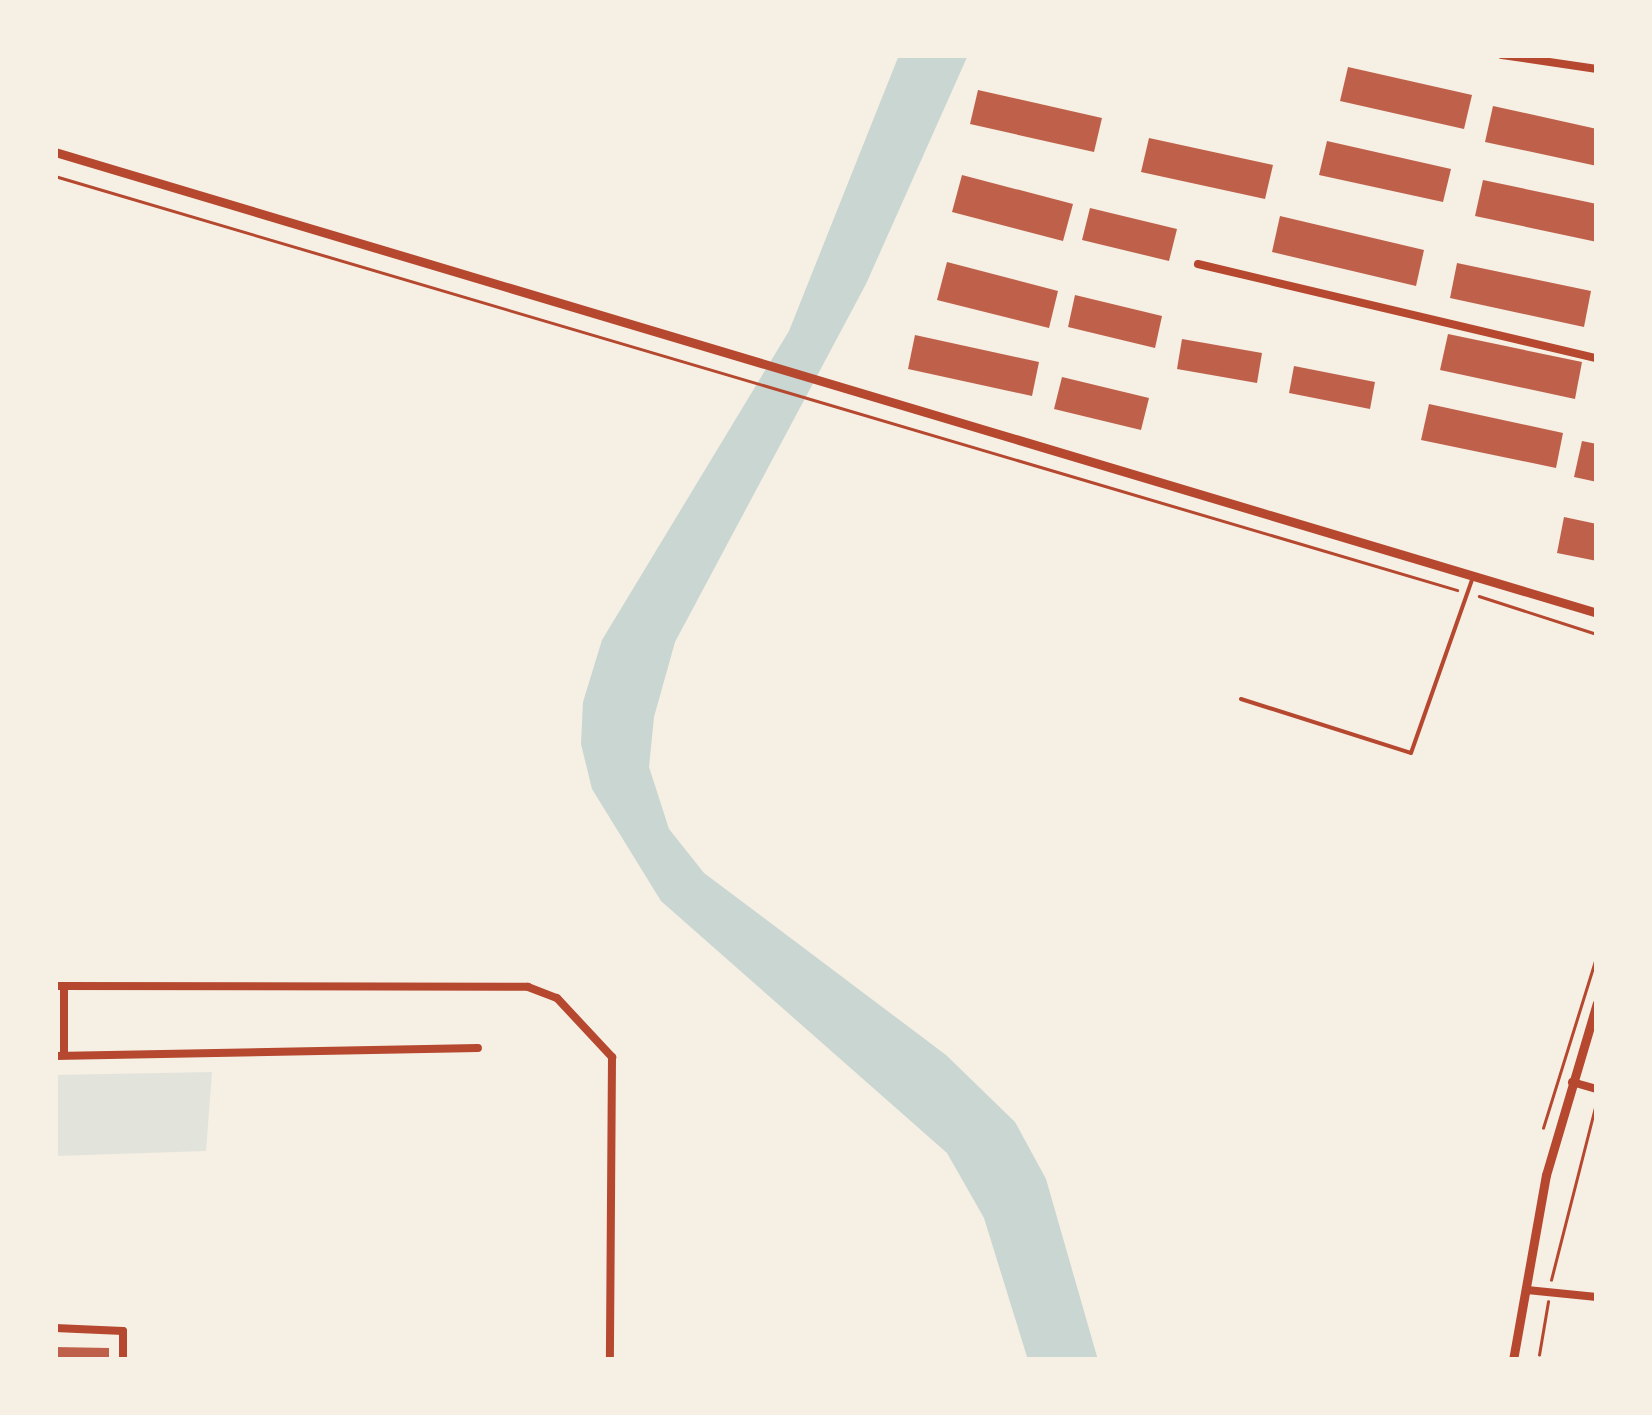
<!DOCTYPE html>
<html>
<head>
<meta charset="utf-8">
<style>
	body { margin:0 }
	#map { position:relative; width:1652px; height:1415px; overflow:hidden; background:#f6efe4; font-family:Overpass,sans-serif }
	div>[style] { position:absolute }
	.green>* { inset:0; background:#e2e4dc }
	.water>* { inset:0; background:#c9d6d2 }
	.building>* { inset:0; background:#bf614a }
	.path>* { height:2.5px; margin:-1.25px; padding:0 1.25px; transform-origin:1.25px; border-radius:1.25px; background:#b5482f }
	.service>* { height:4px; margin:-2px; padding:0 2px; transform-origin:2px; border-radius:2px; background:#b5482f }
	.minor>* { height:8px; margin:-4px; padding:0 4px; transform-origin:4px; border-radius:4px; background:#b5482f }
	.tertiary>* { height:9px; margin:-4.5px; padding:0 4.5px; transform-origin:4.5px; border-radius:4.5px; background:#b5482f }
	span { translate:-50% -50%; white-space:nowrap; text-align:center; line-height:1.15; -webkit-text-stroke:10px #f6efe4; paint-order:stroke }
	.frame { position:absolute; inset:0; border:58px solid #f6efe4; pointer-events:none }
</style>
</head>
<body>
<div id="map">
	<div class="green">
		<div style="clip-path:polygon(212px 1072px,206px 1151px,55px 1156px,55px 1075px)"></div>
	</div>
	<div class="water">
		<div style="clip-path:polygon(899px 55px,968px 55px,866px 284px,675px 642px,654px 717px,649px 767px,669px 829px,704px 873px,946px 1055px,1015px 1122px,1046px 1179px,1098px 1360px,1028px 1360px,984px 1218px,947px 1153px,661px 901px,592px 789px,581px 744px,583px 702px,602px 640px,789px 331px)"></div>
	</div>
	<div class="building">
		<div style="clip-path:polygon(1348px 67px,1472px 95px,1464px 129px,1340px 101px)"></div>
		<div style="clip-path:polygon(978px 90px,1102px 118px,1094px 152px,970px 124px)"></div>
		<div style="clip-path:polygon(1493px 106px,1597px 129px,1597px 166px,1485px 142px)"></div>
		<div style="clip-path:polygon(1149px 138px,1273px 165px,1265px 199px,1141px 172px)"></div>
		<div style="clip-path:polygon(1327px 141px,1451px 169px,1443px 202px,1319px 175px)"></div>
		<div style="clip-path:polygon(962px 175px,1073px 204px,1063px 241px,952px 212px)"></div>
		<div style="clip-path:polygon(1483px 180px,1597px 204px,1597px 242px,1475px 216px)"></div>
		<div style="clip-path:polygon(1090px 208px,1177px 229px,1169px 261px,1082px 240px)"></div>
		<div style="clip-path:polygon(1280px 216px,1424px 250px,1416px 286px,1272px 252px)"></div>
		<div style="clip-path:polygon(947px 262px,1058px 291px,1049px 328px,937px 300px)"></div>
		<div style="clip-path:polygon(1457px 263px,1591px 291px,1584px 327px,1450px 298px)"></div>
		<div style="clip-path:polygon(1075px 295px,1162px 316px,1155px 348px,1068px 327px)"></div>
		<div style="clip-path:polygon(1448px 334px,1582px 362px,1575px 399px,1440px 370px)"></div>
		<div style="clip-path:polygon(915px 335px,1039px 362px,1032px 396px,908px 369px)"></div>
		<div style="clip-path:polygon(1182px 339px,1262px 353px,1257px 383px,1177px 369px)"></div>
		<div style="clip-path:polygon(1294px 366px,1375px 382px,1370px 409px,1289px 393px)"></div>
		<div style="clip-path:polygon(1062px 377px,1149px 398px,1141px 430px,1054px 409px)"></div>
		<div style="clip-path:polygon(1429px 404px,1563px 433px,1556px 468px,1421px 440px)"></div>
		<div style="clip-path:polygon(1582px 441px,1597px 444px,1597px 482px,1574px 477px)"></div>
		<div style="clip-path:polygon(1564px 517px,1597px 524px,1597px 561px,1557px 553px)"></div>
		<div style="clip-path:polygon(55px 1347px,109px 1348px,109px 1360px,55px 1360px)"></div>
	</div>
	<div class="path">
		<div style="left:55px;top:176px;width:1462px;rotate:16.45deg"></div>
		<div style="left:1479px;top:596px;width:124px;rotate:17.9deg"></div>
		<div style="left:1543px;top:1128px;width:181px;rotate:-72.7deg"></div>
		<div style="left:1551px;top:1280px;width:183px;rotate:-75.7deg"></div>
		<div style="left:1539px;top:1355px;width:54px;rotate:-80.4deg"></div>
	</div>
	<div class="service">
		<div style="left:1241px;top:699px;width:178px;rotate:17.6deg"></div>
		<div style="left:1411px;top:753px;width:187px;rotate:-70.6deg"></div>
	</div>
	<div class="minor">
		<div style="left:1502px;top:55px;width:96px;rotate:8.4deg"></div>
		<div style="left:1198px;top:264px;width:410px;rotate:13.3deg"></div>
		<div style="left:55px;top:986px;width:473px;rotate:0.1deg"></div>
		<div style="left:528px;top:987px;width:31px;rotate:21deg"></div>
		<div style="left:557px;top:998px;width:81px;rotate:47deg"></div>
		<div style="left:612px;top:1057px;width:303px;rotate:90.4deg"></div>
		<div style="left:64px;top:986px;width:69px;rotate:90deg"></div>
		<div style="left:55px;top:1056px;width:423px;rotate:-1.1deg"></div>
		<div style="left:1572px;top:1082px;width:26px;rotate:16deg"></div>
		<div style="left:1527px;top:1290px;width:70px;rotate:5.7deg"></div>
		<div style="left:55px;top:1328px;width:68px;rotate:2.5deg"></div>
		<div style="left:123px;top:1331px;width:29px;rotate:90deg"></div>
	</div>
	<div class="tertiary">
		<div style="left:55px;top:152px;width:1609px;rotate:16.64deg"></div>
		<div style="left:1513px;top:1360px;width:188px;rotate:-79.9deg"></div>
		<div style="left:1546px;top:1175px;width:179px;rotate:-73.5deg"></div>
	</div>
	<div class="frame"></div>
</div>
</body>
</html>
